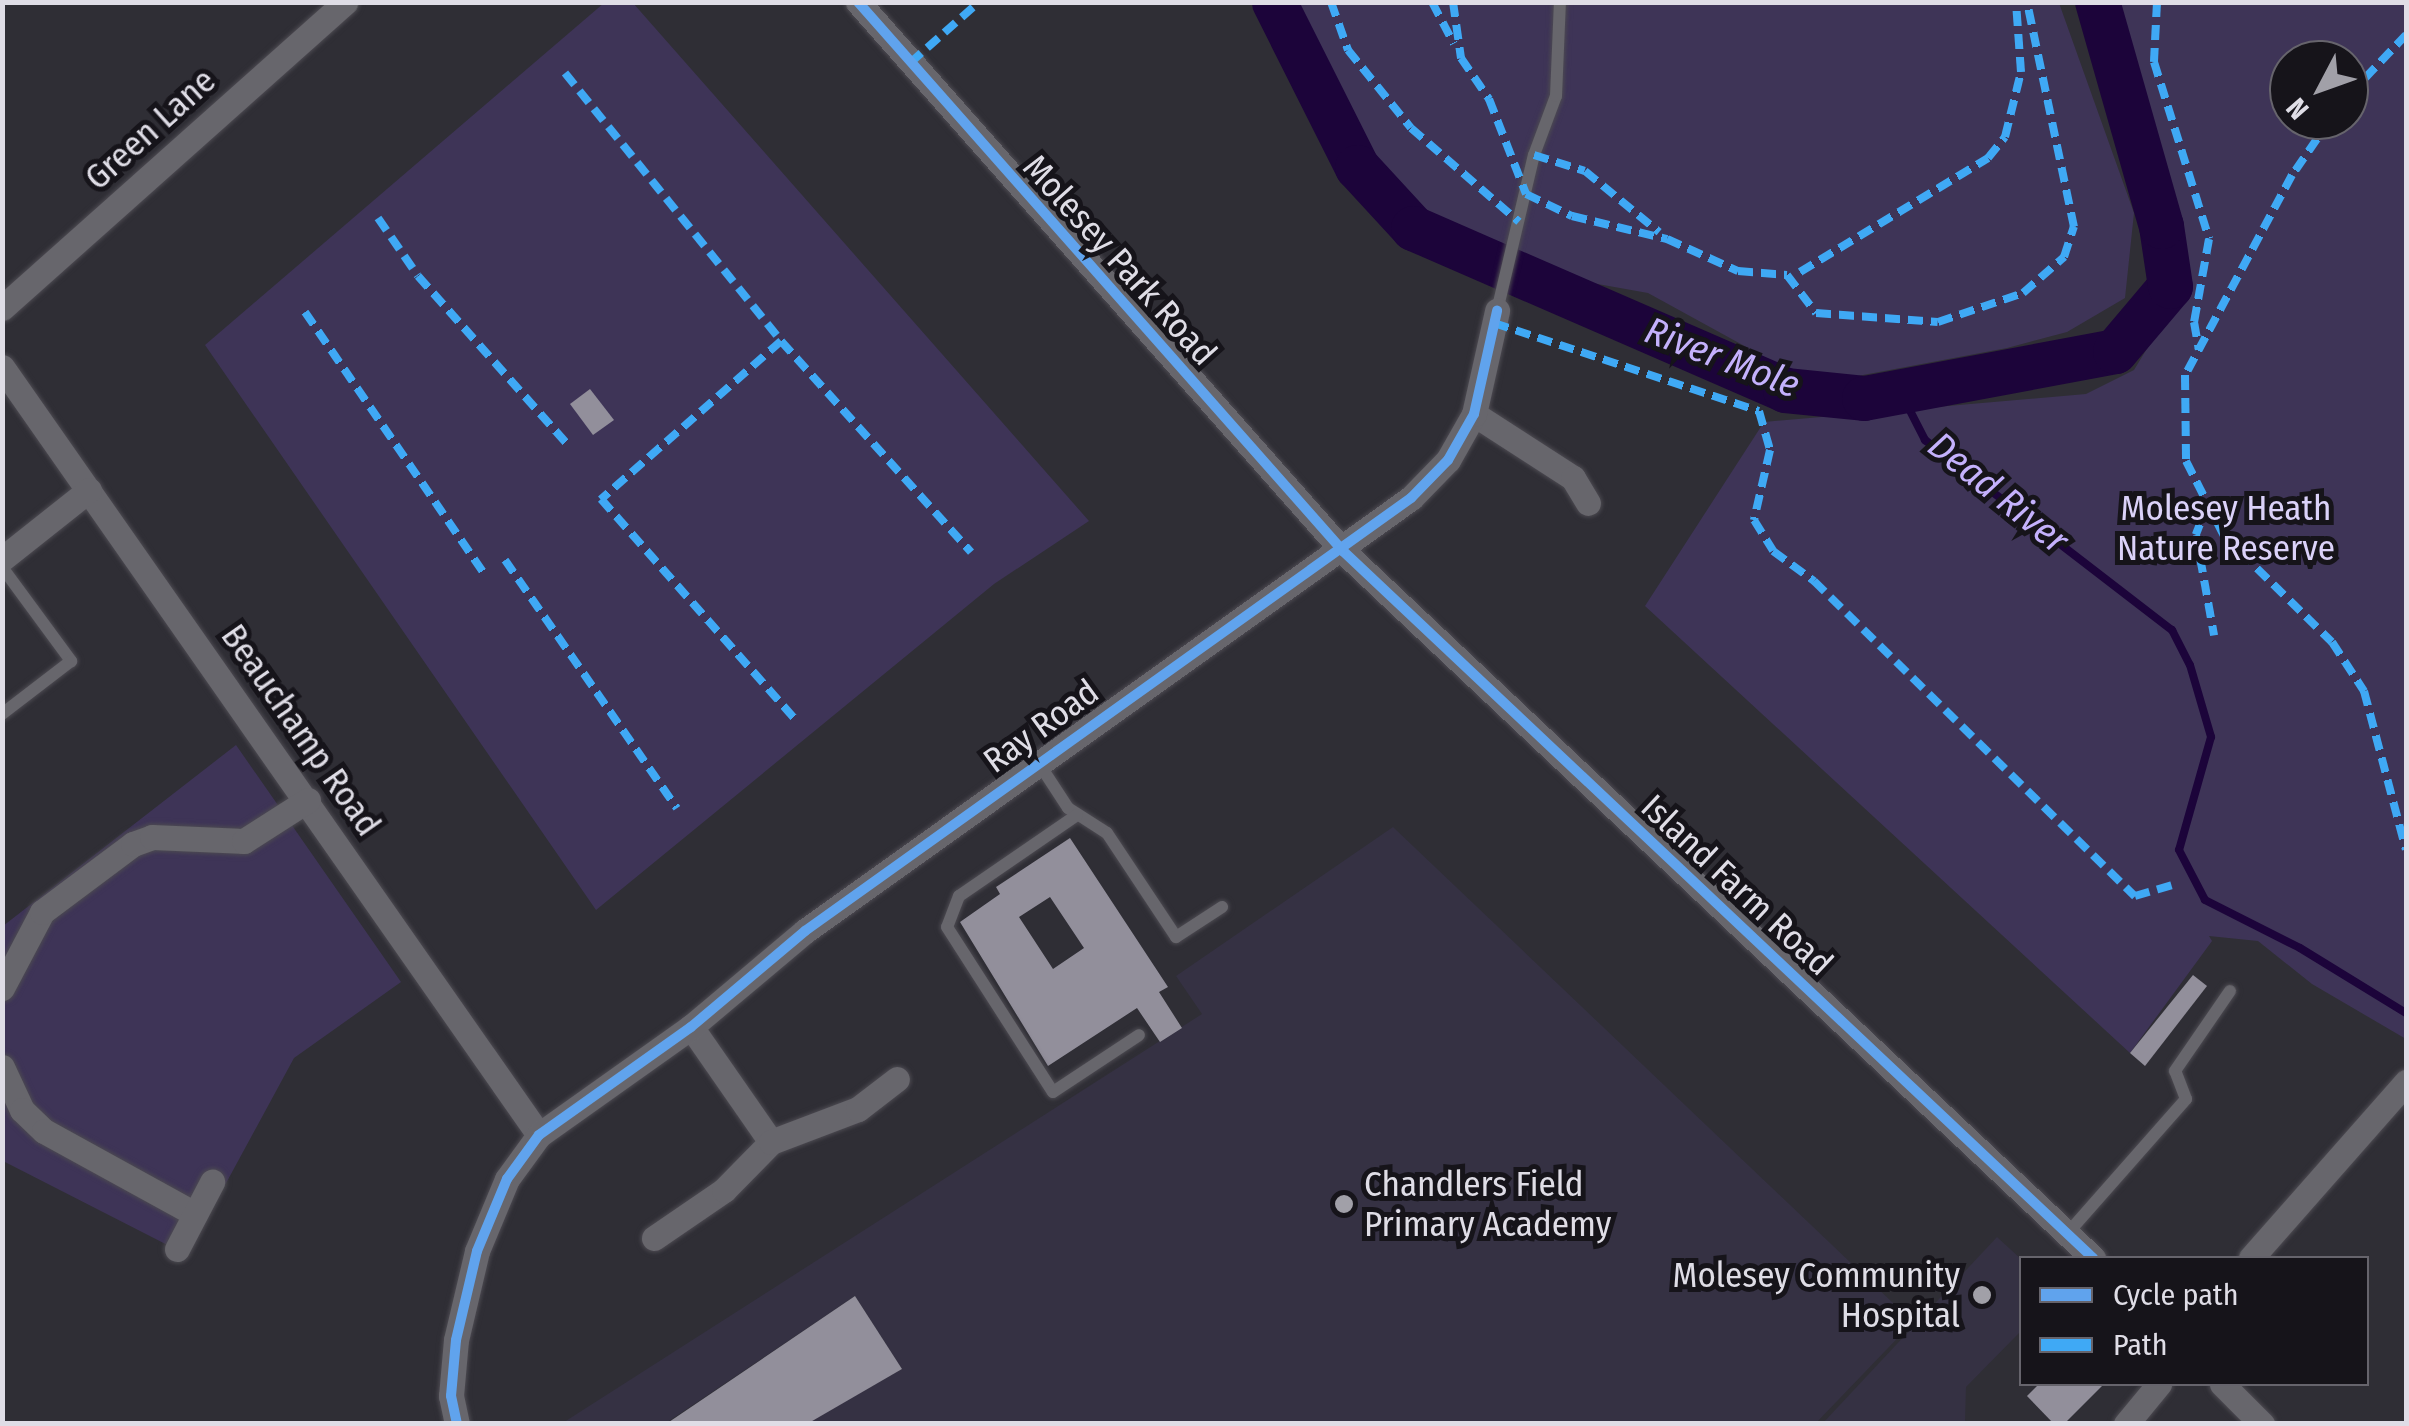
<!DOCTYPE html>
<html>
<head>
<meta charset="utf-8">
<style>
	body { margin:0 }
	#map { position:relative; width:2409px; height:1426px; overflow:hidden; background:#2f2e35; font-family:"Fira Sans Condensed",sans-serif }
	div>[style] { position:absolute }
	.built>* { inset:0; background:#353143 }
	.green>* { inset:0; background:#3e3457 }
	.stream>* { height:8px; margin:-4px; padding:0 4px; transform-origin:4px; border-radius:4px; background:#1c043a }
	.river>* { height:45px; margin:-22.5px; padding:0 22.5px; transform-origin:22.5px; border-radius:22.5px; background:#1c043a }
	.building>* { inset:0; background:#928f9b }
	.roads { filter:drop-shadow(0 0 2px #4c4a51) drop-shadow(0 0 2px #4c4a51) }
	.lane>* { height:12px; margin:-6px; padding:0 6px; transform-origin:6px; border-radius:6px; background:#67666c }
	.street>* { height:25px; margin:-12.5px; padding:0 12.5px; transform-origin:12.5px; border-radius:12.5px; background:#67666c }
	.quiet>* { height:8px; margin-top:-4px; transform-origin:0; background:repeating-linear-gradient(90deg,#3fa9f5 0 15px,transparent 0 23px) }
	.cycleway>* { height:10px; margin:-5px; padding:0 5px; transform-origin:5px; border-radius:5px; background:#60a3ed }
	.dots>* { width:28px; height:28px; translate:-50% -50%; box-sizing:border-box; border:5px solid #16141a; border-radius:50% }
	span { translate:-50% -50%; white-space:nowrap; text-align:center; line-height:1.15; -webkit-text-stroke:10px #16141a; paint-order:stroke }
	.street-label { font-size:35px; color:#dfdde6 }
	.park-label { font-size:35px; color:#dbd2f9 }
	.poi-label { font-size:35px; color:#dfdde6 }
	.left { translate:0 -50%; text-align:left }
	.right { translate:-100% -50%; text-align:right }
	.water-label { font-size:38px; color:#c4b1fc; font-style:italic }
	.frame { position:absolute; inset:0; border:5px solid #dfdde6; pointer-events:none }
	.legend { position:absolute; left:2019px; top:1256px; width:350px; height:130px; box-sizing:border-box; background:#16141a; border:2px solid #66646c; margin:0; padding:12px 18px; list-style:none; font-size:30px; color:#dfdde6 }
	.legend li { display:flex; align-items:center; gap:20px; height:50px }
	.legend b { width:50px; border:2px solid #66646c }
	.north { position:absolute; left:2269px; top:40px; width:100px; height:100px; box-sizing:border-box; background:#16141a; border:2px solid #66646c; border-radius:50%; rotate:229deg; font-size:28px; font-weight:700; line-height:40px; text-align:center; color:#dfdde6 }
	.north::after { content:''; display:block; margin:auto; width:35px; height:45px; background:#a1a0a8; clip-path:polygon(50% 0,100% 100%,50% 72%,0 100%) }
</style>
</head>
<body>
<div id="map">
	<div class="built">
		<div style="clip-path:polygon(1393px 827px,1913px 1322px,1816px 1423px,807px 1423px,902px 1369px,855px 1296px,666px 1423px,561px 1424px,1202px 1014px,1176px 976px)"></div>
		<div style="clip-path:polygon(1997px 1237px,2021px 1259px,2021px 1331px,1966px 1387px,1965px 1423px,1823px 1423px)"></div>
	</div>
	<div class="green">
		<div style="clip-path:polygon(604px 3px,633px 3px,1089px 521px,994px 584px,596px 910px,205px 345px)"></div>
		<div style="clip-path:polygon(1289px 3px,2059px 3px,2134px 213px,2125px 298px,2067px 332px,2007px 348px,1847px 378px,1803px 378px,1648px 293px,1564px 278px,1432px 216px,1385px 171px,1342px 106px)"></div>
		<div style="clip-path:polygon(evenodd,2112px 3px,2406px 3px,2406px 1039px,2312px 984px,2258px 941px,2209px 936px,2212px 941px,2130px 1053px,1645px 606px,1764px 422px,2086px 394px,2134px 370px,2180px 294px,2181px 264px,2165px 170px,2112px 23px,2112px 3px,2289px 60px,2349px 60px,2349px 120px,2289px 120px,2289px 60px)"></div>
		<div style="clip-path:polygon(236px 745px,401px 982px,294px 1058px,187px 1255px,3px 1161px,3px 926px)"></div>
	</div>
	<div class="stream">
		<div style="left:1902px;top:395px;width:51px;rotate:62.9deg"></div>
		<div style="left:1925px;top:440px;width:312px;rotate:37.6deg"></div>
		<div style="left:2172px;top:630px;width:39px;rotate:63deg"></div>
		<div style="left:2190px;top:665px;width:75px;rotate:73.7deg"></div>
		<div style="left:2211px;top:737px;width:117px;rotate:105.8deg"></div>
		<div style="left:2179px;top:850px;width:56px;rotate:62.5deg"></div>
		<div style="left:2205px;top:900px;width:106px;rotate:26.8deg"></div>
		<div style="left:2300px;top:948px;width:124px;rotate:31.5deg"></div>
	</div>
	<div class="river">
		<div style="left:1274px;top:2px;width:185px;rotate:63.3deg"></div>
		<div style="left:1357px;top:167px;width:83px;rotate:47.4deg"></div>
		<div style="left:1413px;top:228px;width:406px;rotate:23.5deg"></div>
		<div style="left:1785px;top:390px;width:79px;rotate:5.8deg"></div>
		<div style="left:1864px;top:398px;width:255px;rotate:-10.6deg"></div>
		<div style="left:2115px;top:351px;width:85px;rotate:-49.8deg"></div>
		<div style="left:2170px;top:286px;width:61px;rotate:-98.5deg"></div>
		<div style="left:2161px;top:226px;width:233px;rotate:-105.9deg"></div>
	</div>
	<div class="building">
		<div style="clip-path:polygon(590px 389px,614px 420px,593px 435px,570px 404px)"></div>
		<div style="clip-path:polygon(evenodd,1070px 838px,1168px 987px,1159px 992px,1182px 1028px,1160px 1042px,1137px 1008px,1048px 1066px,960px 922px,1000px 894px,996px 887px,1070px 838px,1050px 897px,1084px 948px,1053px 969px,1019px 917px,1050px 897px)"></div>
		<div style="clip-path:polygon(2193px 975px,2207px 986px,2145px 1066px,2130px 1053px)"></div>
		<div style="clip-path:polygon(855px 1296px,902px 1369px,807px 1424px,666px 1424px)"></div>
		<div style="clip-path:polygon(2039px 1384px,2104px 1384px,2064px 1424px,2054px 1424px,2027px 1396px)"></div>
	</div>
	<div class="roads">
		<div class="lane">
			<div style="left:1497px;top:311px;width:160px;rotate:-76.7deg"></div>
			<div style="left:1534px;top:155px;width:63px;rotate:-69.6deg"></div>
			<div style="left:1556px;top:96px;width:94px;rotate:-87.6deg"></div>
			<div style="left:2px;top:567px;width:117px;rotate:53.7deg"></div>
			<div style="left:71px;top:661px;width:87px;rotate:142.5deg"></div>
			<div style="left:1038px;top:762px;width:55px;rotate:56.9deg"></div>
			<div style="left:1068px;top:808px;width:46px;rotate:32.7deg"></div>
			<div style="left:1107px;top:833px;width:125px;rotate:56.4deg"></div>
			<div style="left:1176px;top:937px;width:55px;rotate:-33.1deg"></div>
			<div style="left:1077px;top:815px;width:143px;rotate:145.5deg"></div>
			<div style="left:959px;top:896px;width:33px;rotate:111deg"></div>
			<div style="left:947px;top:927px;width:196px;rotate:57.3deg"></div>
			<div style="left:1053px;top:1092px;width:103px;rotate:-33.5deg"></div>
			<div style="left:2067px;top:1234px;width:180px;rotate:-48.6deg"></div>
			<div style="left:2186px;top:1099px;width:30px;rotate:-111deg"></div>
			<div style="left:2175px;top:1071px;width:97px;rotate:-55.5deg"></div>
		</div>
		<div class="street">
			<div style="left:858px;top:2px;width:733px;rotate:48.54deg"></div>
			<div style="left:1343px;top:551px;width:1031px;rotate:43.31deg"></div>
			<div style="left:2px;top:308px;width:460px;rotate:-41.7deg"></div>
			<div style="left:2px;top:367px;width:937px;rotate:55.04deg"></div>
			<div style="left:1474px;top:414px;width:118px;rotate:32.9deg"></div>
			<div style="left:1573px;top:478px;width:29px;rotate:59deg"></div>
			<div style="left:2px;top:559px;width:111px;rotate:-38.4deg"></div>
			<div style="left:2px;top:988px;width:86px;rotate:-62.2deg"></div>
			<div style="left:42px;top:912px;width:114px;rotate:-36.8deg"></div>
			<div style="left:133px;top:844px;width:20px;rotate:-20deg"></div>
			<div style="left:152px;top:837px;width:92px;rotate:2.5deg"></div>
			<div style="left:244px;top:841px;width:76px;rotate:-32.6deg"></div>
			<div style="left:691px;top:1027px;width:140px;rotate:55.2deg"></div>
			<div style="left:2px;top:1067px;width:47px;rotate:65.1deg"></div>
			<div style="left:22px;top:1110px;width:30px;rotate:44deg"></div>
			<div style="left:44px;top:1131px;width:172px;rotate:28.8deg"></div>
			<div style="left:654px;top:1238px;width:85px;rotate:-34.4deg"></div>
			<div style="left:724px;top:1190px;width:67px;rotate:-45.6deg"></div>
			<div style="left:771px;top:1142px;width:93px;rotate:-20.8deg"></div>
			<div style="left:858px;top:1109px;width:49px;rotate:-37.6deg"></div>
			<div style="left:177px;top:1249px;width:76px;rotate:-62.4deg"></div>
			<div style="left:2251px;top:1258px;width:235px;rotate:-48.6deg"></div>
			<div style="left:2222px;top:1384px;width:57px;rotate:45deg"></div>
			<div style="left:457px;top:1424px;width:29px;rotate:-102deg"></div>
			<div style="left:451px;top:1396px;width:56px;rotate:-84.9deg"></div>
			<div style="left:456px;top:1340px;width:91px;rotate:-76.7deg"></div>
			<div style="left:477px;top:1251px;width:78px;rotate:-67.4deg"></div>
			<div style="left:507px;top:1179px;width:54px;rotate:-54deg"></div>
			<div style="left:539px;top:1135px;width:186px;rotate:-35.4deg"></div>
			<div style="left:691px;top:1027px;width:149px;rotate:-40.1deg"></div>
			<div style="left:805px;top:931px;width:745px;rotate:-35.55deg"></div>
			<div style="left:1411px;top:498px;width:53px;rotate:-45.8deg"></div>
			<div style="left:1448px;top:460px;width:53px;rotate:-60.5deg"></div>
			<div style="left:1474px;top:414px;width:106px;rotate:-77.4deg"></div>
			<div style="left:2126px;top:1424px;width:52px;rotate:-50.5deg"></div>
		</div>
	</div>
	<div class="quiet">
		<div style="left:1331px;top:2px;width:51px;rotate:70.5deg"></div>
		<div style="left:1348px;top:50px;width:100px;rotate:51.1deg"></div>
		<div style="left:1411px;top:128px;width:143px;rotate:41deg"></div>
		<div style="left:1432px;top:2px;width:47px;rotate:62.4deg"></div>
		<div style="left:1453px;top:2px;width:57px;rotate:81.9deg"></div>
		<div style="left:1461px;top:58px;width:50px;rotate:55.7deg"></div>
		<div style="left:1489px;top:99px;width:102px;rotate:68.7deg"></div>
		<div style="left:1526px;top:194px;width:51px;rotate:25.6deg"></div>
		<div style="left:1572px;top:216px;width:98px;rotate:13.6deg"></div>
		<div style="left:1667px;top:239px;width:78px;rotate:24.3deg"></div>
		<div style="left:1738px;top:271px;width:49px;rotate:4.7deg"></div>
		<div style="left:1787px;top:275px;width:48px;rotate:52.7deg"></div>
		<div style="left:1816px;top:313px;width:122px;rotate:4.2deg"></div>
		<div style="left:1938px;top:322px;width:90px;rotate:-18.8deg"></div>
		<div style="left:2023px;top:293px;width:55px;rotate:-41.3deg"></div>
		<div style="left:2064px;top:257px;width:32px;rotate:-72deg"></div>
		<div style="left:2074px;top:227px;width:230px;rotate:-101.8deg"></div>
		<div style="left:2157px;top:2px;width:60px;rotate:92.9deg"></div>
		<div style="left:2154px;top:62px;width:185px;rotate:72.7deg"></div>
		<div style="left:2209px;top:239px;width:84px;rotate:100.2deg"></div>
		<div style="left:2194px;top:322px;width:28px;rotate:80deg"></div>
		<div style="left:910px;top:63px;width:92px;rotate:-41.5deg"></div>
		<div style="left:565px;top:73px;width:344px;rotate:51.1deg"></div>
		<div style="left:781px;top:341px;width:284px;rotate:48deg"></div>
		<div style="left:2349px;top:95px;width:83px;rotate:-46.5deg"></div>
		<div style="left:2330px;top:120px;width:67px;rotate:124.6deg"></div>
		<div style="left:2292px;top:175px;width:227px;rotate:118.1deg"></div>
		<div style="left:2185px;top:375px;width:86px;rotate:89.3deg"></div>
		<div style="left:2186px;top:461px;width:84px;rotate:63.1deg"></div>
		<div style="left:2224px;top:536px;width:151px;rotate:44.5deg"></div>
		<div style="left:2332px;top:642px;width:59px;rotate:56.9deg"></div>
		<div style="left:2364px;top:691px;width:164px;rotate:75.2deg"></div>
		<div style="left:1534px;top:155px;width:53px;rotate:17.4deg"></div>
		<div style="left:1585px;top:171px;width:96px;rotate:39.5deg"></div>
		<div style="left:378px;top:218px;width:70px;rotate:55.4deg"></div>
		<div style="left:418px;top:276px;width:226px;rotate:48.4deg"></div>
		<div style="left:1800px;top:272px;width:220px;rotate:-31.2deg"></div>
		<div style="left:1988px;top:158px;width:27px;rotate:-51deg"></div>
		<div style="left:2005px;top:137px;width:67px;rotate:-76.2deg"></div>
		<div style="left:2021px;top:72px;width:70px;rotate:-94.1deg"></div>
		<div style="left:305px;top:312px;width:316px;rotate:55.6deg"></div>
		<div style="left:1494px;top:323px;width:279px;rotate:18.4deg"></div>
		<div style="left:1759px;top:411px;width:41px;rotate:74.2deg"></div>
		<div style="left:1770px;top:450px;width:72px;rotate:102.9deg"></div>
		<div style="left:1754px;top:520px;width:36px;rotate:58deg"></div>
		<div style="left:1773px;top:551px;width:51px;rotate:36.2deg"></div>
		<div style="left:1814px;top:581px;width:450px;rotate:44.5deg"></div>
		<div style="left:2135px;top:896px;width:43px;rotate:-16.3deg"></div>
		<div style="left:781px;top:341px;width:240px;rotate:138.7deg"></div>
		<div style="left:601px;top:499px;width:295px;rotate:48.6deg"></div>
		<div style="left:2208px;top:503px;width:34px;rotate:111deg"></div>
		<div style="left:2196px;top:535px;width:102px;rotate:79.8deg"></div>
		<div style="left:505px;top:560px;width:302px;rotate:55.3deg"></div>
	</div>
	<div class="cycleway">
		<div style="left:858px;top:2px;width:733px;rotate:48.54deg"></div>
		<div style="left:1343px;top:551px;width:1031px;rotate:43.31deg"></div>
		<div style="left:457px;top:1424px;width:29px;rotate:-102deg"></div>
		<div style="left:451px;top:1396px;width:56px;rotate:-84.9deg"></div>
		<div style="left:456px;top:1340px;width:91px;rotate:-76.7deg"></div>
		<div style="left:477px;top:1251px;width:78px;rotate:-67.4deg"></div>
		<div style="left:507px;top:1179px;width:54px;rotate:-54deg"></div>
		<div style="left:539px;top:1135px;width:186px;rotate:-35.4deg"></div>
		<div style="left:691px;top:1027px;width:149px;rotate:-40.1deg"></div>
		<div style="left:805px;top:931px;width:745px;rotate:-35.55deg"></div>
		<div style="left:1411px;top:498px;width:53px;rotate:-45.8deg"></div>
		<div style="left:1448px;top:460px;width:53px;rotate:-60.5deg"></div>
		<div style="left:1474px;top:414px;width:106px;rotate:-77.4deg"></div>
	</div>
	<div class="dots">
		<div style="left:1344px;top:1204px;background:#a1a0a8"></div>
		<div style="left:1982px;top:1295px;background:#a1a0a8"></div>
	</div>
	<div class="street-label">
		<span style="left:150px;top:129px;rotate:-42deg">Green Lane</span>
		<span style="left:1120px;top:260px;rotate:48deg">Molesey Park Road</span>
		<span style="left:1041px;top:726px;rotate:-36deg">Ray Road</span>
		<span style="left:301px;top:730px;rotate:55deg">Beauchamp Road</span>
		<span style="left:1737px;top:885px;rotate:43deg">Island Farm Road</span>
	</div>
	<div class="park-label">
		<span style="left:2226px;top:528px">Molesey Heath<br>Nature Reserve</span>
	</div>
	<div class="poi-label">
		<span class="left" style="left:1364px;top:1204px">Chandlers Field<br>Primary Academy</span>
		<span class="right" style="left:1960px;top:1295px">Molesey Community<br>Hospital</span>
	</div>
	<div class="water-label">
		<span style="left:1722px;top:358px;rotate:21deg">River Mole</span>
		<span style="left:1998px;top:493px;rotate:39deg">Dead River</span>
	</div>
	<div class="frame"></div>
	<ul class="legend">
	<li><b style="height:12px;background:#60a3ed"></b>Cycle path</li>
	<li><b style="height:12px;background:#3fa9f5"></b>Path</li>
	</ul>
	<div class="north">N</div>
</div>
</body>
</html>
